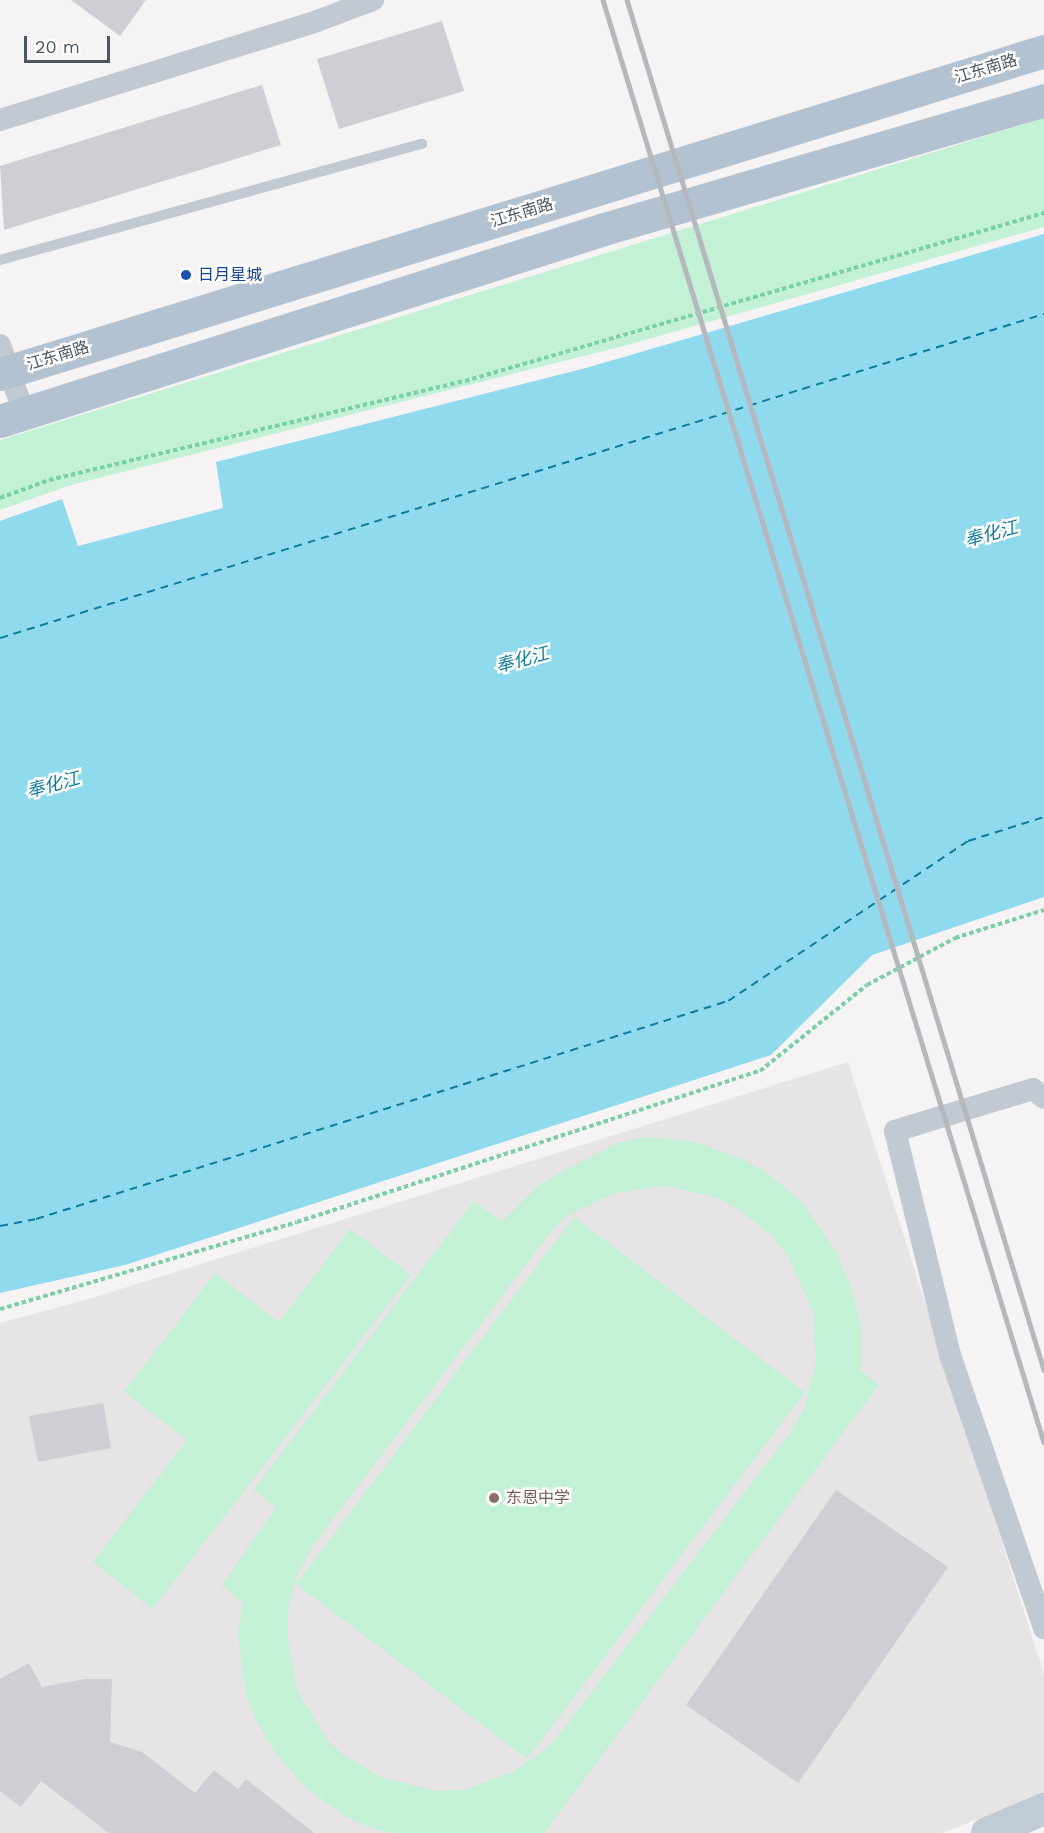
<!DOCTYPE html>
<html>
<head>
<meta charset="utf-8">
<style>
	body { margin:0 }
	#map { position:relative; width:1044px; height:1833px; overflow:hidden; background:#f5f3f3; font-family:"Work Sans","Noto Sans SC",sans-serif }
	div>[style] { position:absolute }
	.education>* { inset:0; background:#e6e4e5 }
	.green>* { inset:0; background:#c3f1d5 }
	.water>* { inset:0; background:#90daee }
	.ferry>* { height:1.5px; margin-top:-0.75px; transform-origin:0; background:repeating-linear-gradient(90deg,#0c7c9b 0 8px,transparent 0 14px) }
	.building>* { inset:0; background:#cdcfd5 }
	.path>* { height:4px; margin-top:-2px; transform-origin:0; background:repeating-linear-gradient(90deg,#7ad0a6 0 4.5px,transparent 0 7.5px) }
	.service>* { height:10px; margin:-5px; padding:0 5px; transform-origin:5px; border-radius:5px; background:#c1cad2 }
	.minor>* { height:22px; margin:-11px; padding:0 11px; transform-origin:11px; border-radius:11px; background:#c1cad2 }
	.secondary>* { height:32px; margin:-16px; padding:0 16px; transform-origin:16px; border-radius:16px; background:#c1cbd6 }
	.primary>* { height:33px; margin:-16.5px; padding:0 16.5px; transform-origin:16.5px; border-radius:16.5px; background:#b3c2d1 }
	.rail>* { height:4.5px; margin:-2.25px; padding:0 2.25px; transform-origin:2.25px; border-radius:2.25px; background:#b5b8bd }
	.dots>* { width:16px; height:16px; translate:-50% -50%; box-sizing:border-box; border:3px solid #fff; border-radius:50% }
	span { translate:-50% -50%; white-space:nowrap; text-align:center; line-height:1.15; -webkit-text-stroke:5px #fff; paint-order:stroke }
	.street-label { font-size:16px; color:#4a5661 }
	.transit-label { font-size:16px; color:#164399 }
	.left { translate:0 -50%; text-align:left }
	.education-label { font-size:16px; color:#785e54 }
	.water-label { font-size:18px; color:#0c7c9b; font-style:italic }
	.scale { position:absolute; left:24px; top:36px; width:86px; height:27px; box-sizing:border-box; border:3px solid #4a5661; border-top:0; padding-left:8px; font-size:18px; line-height:21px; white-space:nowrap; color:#4a5661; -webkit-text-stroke:4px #fff; paint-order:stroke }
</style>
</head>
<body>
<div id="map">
	<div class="education">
		<div style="clip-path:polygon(848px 1062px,1044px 1674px,1044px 1794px,942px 1833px,0 1833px,0 1323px,89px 1299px)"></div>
	</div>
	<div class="green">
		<div style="clip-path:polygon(1044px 118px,1044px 227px,631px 344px,71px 485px,0 510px,0 440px)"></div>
		<div style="clip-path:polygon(evenodd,644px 1137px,692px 1141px,741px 1159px,765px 1171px,803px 1203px,835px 1250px,851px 1287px,862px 1329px,861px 1371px,879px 1385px,544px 1833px,392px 1833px,374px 1829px,346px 1817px,305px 1787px,272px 1749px,255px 1717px,246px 1693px,238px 1635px,243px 1603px,222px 1585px,276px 1508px,254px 1489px,474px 1201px,502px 1222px,538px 1186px,563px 1171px,618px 1143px,644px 1137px,665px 1186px,715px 1197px,737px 1208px,771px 1235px,788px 1257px,813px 1311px,816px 1363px,805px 1407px,790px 1433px,552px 1744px,513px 1772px,463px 1790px,437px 1791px,383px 1778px,343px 1755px,326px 1738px,297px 1690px,288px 1642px,288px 1611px,296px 1577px,315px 1543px,553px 1229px,568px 1215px,615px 1193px,665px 1186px)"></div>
		<div style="clip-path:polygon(574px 1217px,805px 1392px,527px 1759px,296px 1584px)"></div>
		<div style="clip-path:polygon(350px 1229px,411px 1275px,153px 1609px,93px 1562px,187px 1440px,124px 1392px,215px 1273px,279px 1322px)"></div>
	</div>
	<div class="water">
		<div style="clip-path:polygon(1044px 234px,1044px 897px,872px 955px,771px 1055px,125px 1265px,0 1293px,0 521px,62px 499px,78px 546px,223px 508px,216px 462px,586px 368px)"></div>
	</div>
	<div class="ferry">
		<div style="left:0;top:638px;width:1093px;rotate:-17.24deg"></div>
		<div style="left:0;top:1226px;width:37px;rotate:-11deg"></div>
		<div style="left:36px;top:1219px;width:726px;rotate:-17.49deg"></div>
		<div style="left:728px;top:1001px;width:288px;rotate:-33.7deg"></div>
		<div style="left:968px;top:841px;width:80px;rotate:-17.5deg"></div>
	</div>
	<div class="building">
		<div style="clip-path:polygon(71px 0,146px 0,120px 36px)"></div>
		<div style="clip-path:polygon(442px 21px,464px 91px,339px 129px,317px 59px)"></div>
		<div style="clip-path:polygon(262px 85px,281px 145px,4px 230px,0 166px)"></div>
		<div style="clip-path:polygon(103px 1403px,111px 1448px,38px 1462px,29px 1416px)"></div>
		<div style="clip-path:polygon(836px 1490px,948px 1567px,798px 1783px,686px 1705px)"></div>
		<div style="clip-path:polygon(29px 1663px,42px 1687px,85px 1679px,112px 1679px,110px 1742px,142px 1752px,195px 1793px,214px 1770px,238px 1789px,246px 1779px,314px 1833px,109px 1833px,41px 1781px,21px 1807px,0 1791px,0 1679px)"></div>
	</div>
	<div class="path">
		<div style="left:0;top:498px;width:52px;rotate:-20.2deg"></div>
		<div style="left:49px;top:480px;width:428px;rotate:-13.4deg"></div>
		<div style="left:465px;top:381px;width:603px;rotate:-16.18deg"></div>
		<div style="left:0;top:1309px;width:309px;rotate:-16.3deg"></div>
		<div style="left:297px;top:1222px;width:487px;rotate:-18.1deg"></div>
		<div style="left:760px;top:1071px;width:137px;rotate:-38.8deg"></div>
		<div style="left:867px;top:985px;width:100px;rotate:-28.1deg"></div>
		<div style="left:955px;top:938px;width:93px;rotate:-17.5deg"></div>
	</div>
	<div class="service">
		<div style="left:0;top:260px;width:438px;rotate:-15.4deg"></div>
	</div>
	<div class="minor">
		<div style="left:0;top:120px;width:332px;rotate:-17.3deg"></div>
		<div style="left:317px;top:21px;width:60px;rotate:-20.6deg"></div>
		<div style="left:0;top:345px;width:72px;rotate:70.6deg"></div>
		<div style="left:1044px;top:1098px;width:14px;rotate:-141deg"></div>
		<div style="left:1033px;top:1089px;width:144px;rotate:163.1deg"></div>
		<div style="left:895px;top:1131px;width:231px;rotate:76.2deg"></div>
		<div style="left:950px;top:1355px;width:289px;rotate:71deg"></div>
	</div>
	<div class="secondary">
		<div style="left:987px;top:1833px;width:62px;rotate:-22.8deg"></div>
	</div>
	<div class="primary">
		<div style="left:0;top:374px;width:1093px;rotate:-17.19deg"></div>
		<div style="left:0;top:421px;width:634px;rotate:-17.63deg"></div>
		<div style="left:604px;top:229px;width:459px;rotate:-16.3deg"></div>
	</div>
	<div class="rail">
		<div style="left:603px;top:0;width:1508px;rotate:73deg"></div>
		<div style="left:627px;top:0;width:1432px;rotate:73.07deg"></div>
	</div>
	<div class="dots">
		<div style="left:186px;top:275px;background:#1a4fb4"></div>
		<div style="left:494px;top:1498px;background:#8d6e63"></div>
	</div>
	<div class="street-label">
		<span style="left:986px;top:69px;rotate:-17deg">江东南路</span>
		<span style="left:522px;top:213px;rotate:-17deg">江东南路</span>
		<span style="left:58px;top:356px;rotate:-17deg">江东南路</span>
	</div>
	<div class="transit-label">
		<span class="left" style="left:198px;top:275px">日月星城</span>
	</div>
	<div class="education-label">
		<span class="left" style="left:506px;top:1498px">东恩中学</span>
	</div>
	<div class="water-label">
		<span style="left:991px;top:534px;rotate:-15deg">奉化江</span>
		<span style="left:522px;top:660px;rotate:-15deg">奉化江</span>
		<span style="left:53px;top:785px;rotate:-15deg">奉化江</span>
	</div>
	<div class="scale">20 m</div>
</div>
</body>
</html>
